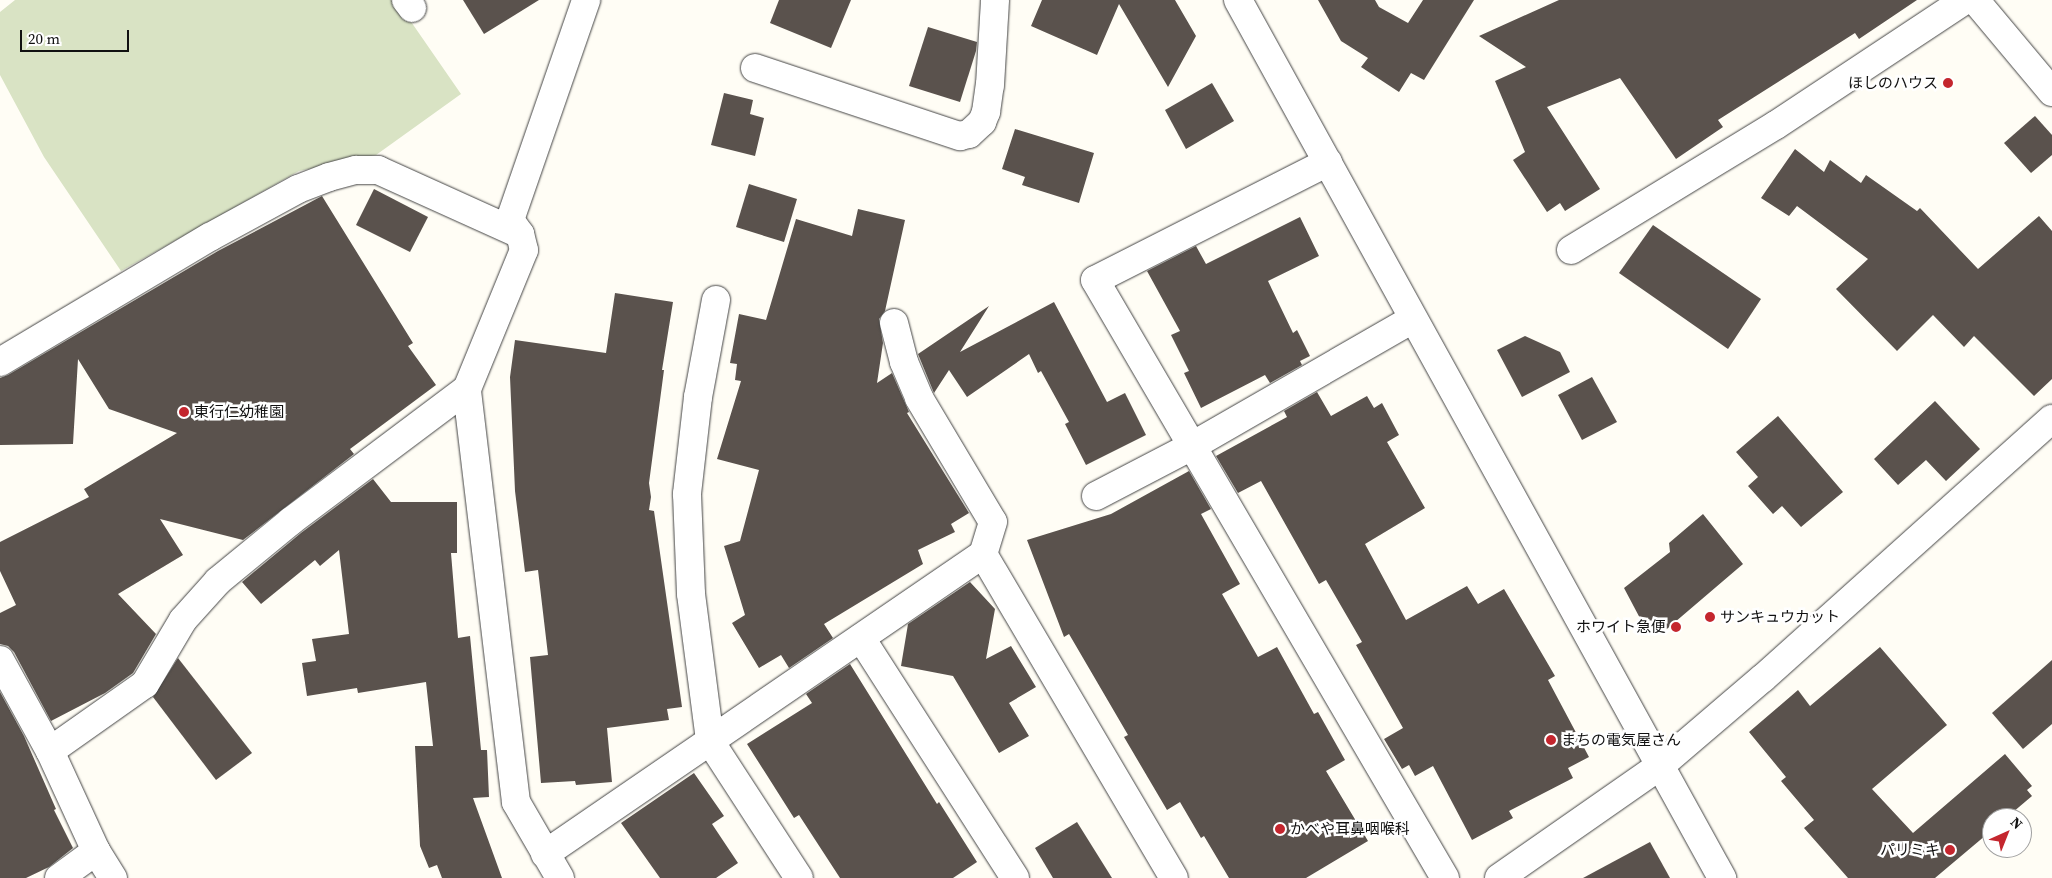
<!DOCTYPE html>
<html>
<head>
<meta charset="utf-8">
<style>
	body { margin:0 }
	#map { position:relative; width:2052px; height:878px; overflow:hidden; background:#fffdf5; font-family:"Source Serif 4","Noto Sans JP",serif }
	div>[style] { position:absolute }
	.cemetery>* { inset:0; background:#d9e3c4 }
	.building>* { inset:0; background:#5a524d }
	.roads { filter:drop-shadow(0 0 1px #444) drop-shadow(0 0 1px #444) }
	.minor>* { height:28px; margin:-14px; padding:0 14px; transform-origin:14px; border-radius:14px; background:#fff }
	.dots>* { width:14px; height:14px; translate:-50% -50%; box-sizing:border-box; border:2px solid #fff; border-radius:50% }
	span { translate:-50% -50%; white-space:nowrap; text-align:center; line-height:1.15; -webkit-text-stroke:5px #fff; paint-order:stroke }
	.poi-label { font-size:15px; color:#111 }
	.right { translate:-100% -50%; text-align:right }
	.left { translate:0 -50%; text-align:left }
	.north { position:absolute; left:1982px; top:808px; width:50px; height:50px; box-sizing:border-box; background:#fff; border:1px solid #a0a0a0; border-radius:50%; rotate:44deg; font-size:14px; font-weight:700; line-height:20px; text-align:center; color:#111 }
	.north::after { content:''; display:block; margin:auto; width:18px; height:22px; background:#c4262e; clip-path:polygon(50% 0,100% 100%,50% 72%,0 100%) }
	.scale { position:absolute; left:20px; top:30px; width:109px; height:22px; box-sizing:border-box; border:2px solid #111; border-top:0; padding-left:6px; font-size:15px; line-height:18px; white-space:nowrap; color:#111; -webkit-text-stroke:4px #fff; paint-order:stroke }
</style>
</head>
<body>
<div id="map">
	<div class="cemetery">
		<div style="clip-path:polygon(15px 0,396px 0,461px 94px,376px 155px,299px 171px,121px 271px,44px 157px,0 75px,0 12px)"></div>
	</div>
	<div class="building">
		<div style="clip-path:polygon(463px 0,539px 0,484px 34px)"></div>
		<div style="clip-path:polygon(779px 0,851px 0,831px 48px,770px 23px)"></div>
		<div style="clip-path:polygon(1042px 0,1175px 0,1196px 36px,1168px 87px,1119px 4px,1097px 55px,1031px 26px)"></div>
		<div style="clip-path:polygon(1318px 0,1375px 0,1379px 7px,1408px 23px,1423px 0,1474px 0,1424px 80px,1411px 73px,1399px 92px,1361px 67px,1368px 58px,1341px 41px)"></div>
		<div style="clip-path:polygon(1559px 0,1917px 0,1859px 39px,1855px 33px,1718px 120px,1723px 127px,1676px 159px,1620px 78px,1547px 107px,1600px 189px,1565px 211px,1560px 203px,1547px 212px,1513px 160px,1525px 152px,1495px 81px,1526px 67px,1479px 36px)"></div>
		<div style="clip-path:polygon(928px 27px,977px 42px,976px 51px,960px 102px,909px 86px)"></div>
		<div style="clip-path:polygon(1212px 83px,1234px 121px,1186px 149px,1165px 110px)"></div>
		<div style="clip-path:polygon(724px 93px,753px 100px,750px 114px,764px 118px,755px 156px,711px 145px)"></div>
		<div style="clip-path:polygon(2035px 116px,2052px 135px,2052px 155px,2031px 173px,2004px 143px)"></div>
		<div style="clip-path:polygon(1015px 129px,1094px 153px,1079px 203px,1022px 185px,1025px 177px,1002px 169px)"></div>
		<div style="clip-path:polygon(1795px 149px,1824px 172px,1830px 160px,1861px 183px,1866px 175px,1917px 211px,1920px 208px,1978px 269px,2039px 216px,2052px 231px,2052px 379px,2034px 396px,1974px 336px,1964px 347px,1933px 315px,1897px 351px,1836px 289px,1868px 259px,1797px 206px,1789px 216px,1761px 198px)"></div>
		<div style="clip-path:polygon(749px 184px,797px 199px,784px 242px,736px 227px)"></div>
		<div style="clip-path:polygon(374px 189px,428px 217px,410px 252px,356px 225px)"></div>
		<div style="clip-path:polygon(322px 196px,413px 343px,408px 346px,436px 385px,350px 449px,354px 454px,243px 540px,160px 519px,183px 555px,118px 594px,156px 634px,133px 673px,105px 693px,51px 721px,14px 652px,8px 646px,0 644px,0 613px,16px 605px,0 571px,0 542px,89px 497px,84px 489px,177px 433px,109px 409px,78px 359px,73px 444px,0 445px,0 378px,8px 375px,218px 251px)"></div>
		<div style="clip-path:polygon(858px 209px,905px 220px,885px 311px,879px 319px,883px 343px,877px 383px,892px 373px,909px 412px,907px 413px,969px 513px,951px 524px,955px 532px,918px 550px,923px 564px,824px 624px,833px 638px,789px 668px,781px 655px,759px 668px,732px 623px,745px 615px,724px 546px,740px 541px,759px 470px,717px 459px,741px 381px,735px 380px,737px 364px,730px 363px,739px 314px,766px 320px,796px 219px,852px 236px)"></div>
		<div style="clip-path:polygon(1300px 217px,1319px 256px,1268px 281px,1293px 333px,1297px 330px,1310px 356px,1300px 361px,1302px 365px,1270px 383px,1265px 375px,1201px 408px,1184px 373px,1189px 371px,1171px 335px,1180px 331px,1147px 271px,1196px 246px,1206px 264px)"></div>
		<div style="clip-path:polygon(1653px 225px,1761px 299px,1728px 349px,1619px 273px)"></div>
		<div style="clip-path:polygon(615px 293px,673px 302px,662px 370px,664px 370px,649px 483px,651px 497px,649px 510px,654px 511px,682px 707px,667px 709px,669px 720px,607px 728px,612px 782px,576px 785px,575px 781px,541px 783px,530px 657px,548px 655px,538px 570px,525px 572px,515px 491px,510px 377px,515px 340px,606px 353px)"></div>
		<div style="clip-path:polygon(1054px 302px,1107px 402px,1125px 393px,1146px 435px,1086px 465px,1065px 424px,1069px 422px,1041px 371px,1038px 373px,1029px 354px,967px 397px,949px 370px,934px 393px,918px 354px,989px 306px,960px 352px)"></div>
		<div style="clip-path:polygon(1525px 336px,1560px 352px,1570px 372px,1522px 397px,1497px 350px)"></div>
		<div style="clip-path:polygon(1592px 377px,1617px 422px,1582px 440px,1558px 395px)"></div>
		<div style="clip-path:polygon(1317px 392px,1331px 416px,1367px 396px,1374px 408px,1382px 403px,1399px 435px,1387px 442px,1425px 508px,1365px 544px,1406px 620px,1467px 586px,1478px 604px,1504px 589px,1555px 676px,1548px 680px,1589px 757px,1568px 768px,1573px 778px,1509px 811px,1513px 818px,1472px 840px,1433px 766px,1415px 776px,1409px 765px,1402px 769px,1384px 739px,1403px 728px,1356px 645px,1362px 642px,1326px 580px,1319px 584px,1261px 481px,1238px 493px,1216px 456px,1287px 417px,1284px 411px)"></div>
		<div style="clip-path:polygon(1935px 401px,1980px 449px,1946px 481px,1926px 460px,1898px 485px,1874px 459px)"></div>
		<div style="clip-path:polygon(1778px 416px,1843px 492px,1801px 527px,1782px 506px,1773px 514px,1748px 486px,1758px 477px,1736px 452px)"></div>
		<div style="clip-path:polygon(1189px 471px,1211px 509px,1201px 514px,1240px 584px,1222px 594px,1258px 657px,1277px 647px,1314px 714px,1318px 712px,1345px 760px,1326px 771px,1368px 841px,1306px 878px,1229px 878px,1204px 836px,1201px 838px,1180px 802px,1167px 810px,1124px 737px,1128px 735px,1069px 634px,1064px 637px,1027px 540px,1111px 514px)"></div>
		<div style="clip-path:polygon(373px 479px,391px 502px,457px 502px,457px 553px,451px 553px,458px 638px,470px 636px,481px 750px,487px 750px,489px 797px,473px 798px,502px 878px,442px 878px,437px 865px,429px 868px,420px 846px,415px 746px,433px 746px,426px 682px,358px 693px,357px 688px,307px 696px,302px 663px,316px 661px,312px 639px,349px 634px,339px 550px,320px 566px,315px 560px,261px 604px,242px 582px,301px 533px)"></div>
		<div style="clip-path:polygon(1703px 514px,1743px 564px,1661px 634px,1652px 624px,1642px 622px,1624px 588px,1670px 552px,1669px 543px)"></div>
		<div style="clip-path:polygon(970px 582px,995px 609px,986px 659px,1011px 646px,1036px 687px,1009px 703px,1029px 736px,999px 753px,953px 676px,901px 666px,908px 624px)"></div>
		<div style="clip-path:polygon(1880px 647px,1947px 725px,1872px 789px,1913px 833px,2005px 754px,2032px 786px,2027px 790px,2032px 796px,2006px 818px,1992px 818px,1992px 830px,1935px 878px,1848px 878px,1804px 828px,1814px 820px,1781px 781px,1786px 777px,1749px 732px,1798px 690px,1810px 706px)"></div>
		<div style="clip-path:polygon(178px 658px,252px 753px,216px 780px,153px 697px)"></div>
		<div style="clip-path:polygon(2052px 660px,2052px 724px,2023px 749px,1992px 713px)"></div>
		<div style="clip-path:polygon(850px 664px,937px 804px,939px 802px,977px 862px,953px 878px,840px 878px,799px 815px,794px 818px,747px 744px,812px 703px,806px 694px)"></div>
		<div style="clip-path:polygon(0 692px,24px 736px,56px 809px,54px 810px,73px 848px,49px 867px,26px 878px,0 878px)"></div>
		<div style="clip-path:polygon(694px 773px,724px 816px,712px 824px,738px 863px,716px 878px,660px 878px,621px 823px)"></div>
		<div style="clip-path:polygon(1077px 822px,1112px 878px,1053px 878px,1035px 848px)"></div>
		<div style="clip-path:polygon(1650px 842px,1670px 878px,1583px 878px)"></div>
	</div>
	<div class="roads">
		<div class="minor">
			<div style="left:406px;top:0;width:10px;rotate:53deg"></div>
			<div style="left:1238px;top:0;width:1003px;rotate:61.13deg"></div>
			<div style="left:1975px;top:0;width:120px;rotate:50.1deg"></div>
			<div style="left:755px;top:68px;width:216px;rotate:18.4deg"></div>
			<div style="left:960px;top:136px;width:9px;rotate:-13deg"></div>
			<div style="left:969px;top:134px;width:18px;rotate:-43deg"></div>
			<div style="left:982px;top:122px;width:11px;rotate:-68deg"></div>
			<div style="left:986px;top:112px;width:27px;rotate:-82deg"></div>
			<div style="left:990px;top:85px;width:85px;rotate:-86.6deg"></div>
			<div style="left:1328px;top:162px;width:261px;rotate:153.1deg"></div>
			<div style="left:1095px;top:280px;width:693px;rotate:59.66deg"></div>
			<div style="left:1571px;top:250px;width:240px;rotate:-31.4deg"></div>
			<div style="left:1776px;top:125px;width:227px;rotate:-33.5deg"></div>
			<div style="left:716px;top:300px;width:99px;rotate:100.5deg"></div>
			<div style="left:698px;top:397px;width:98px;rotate:96.5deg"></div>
			<div style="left:687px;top:494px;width:100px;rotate:87.7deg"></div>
			<div style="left:691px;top:594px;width:148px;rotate:82.6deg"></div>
			<div style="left:710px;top:741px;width:163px;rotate:57deg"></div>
			<div style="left:894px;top:323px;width:40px;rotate:75.6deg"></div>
			<div style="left:904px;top:362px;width:39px;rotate:67deg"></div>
			<div style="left:919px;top:398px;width:144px;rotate:59.2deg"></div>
			<div style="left:993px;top:522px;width:34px;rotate:107deg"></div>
			<div style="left:0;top:362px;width:244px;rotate:-30.8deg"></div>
			<div style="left:210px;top:237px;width:100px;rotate:-28.6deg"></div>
			<div style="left:298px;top:189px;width:33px;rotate:-21deg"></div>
			<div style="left:329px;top:177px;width:28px;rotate:-15deg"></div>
			<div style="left:356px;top:170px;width:22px"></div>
			<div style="left:378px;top:170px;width:156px;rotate:24.3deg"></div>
			<div style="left:1096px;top:496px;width:108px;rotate:-27.5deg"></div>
			<div style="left:1192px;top:446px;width:255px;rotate:-29.9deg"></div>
			<div style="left:861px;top:638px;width:285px;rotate:57.3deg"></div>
			<div style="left:0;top:660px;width:104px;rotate:61.2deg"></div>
			<div style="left:50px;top:751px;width:110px;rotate:65.3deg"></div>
			<div style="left:96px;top:851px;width:32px;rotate:58deg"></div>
			<div style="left:50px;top:751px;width:116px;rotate:-35.2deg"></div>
			<div style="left:145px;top:684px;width:74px;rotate:-59.3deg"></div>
			<div style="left:183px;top:620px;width:52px;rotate:-48.1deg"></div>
			<div style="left:218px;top:581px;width:94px;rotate:-39.4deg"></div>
			<div style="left:291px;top:521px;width:220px;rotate:-36.9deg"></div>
			<div style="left:545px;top:854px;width:531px;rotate:-34.41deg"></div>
			<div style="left:983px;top:554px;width:376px;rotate:59.5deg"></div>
			<div style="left:59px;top:878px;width:46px;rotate:-36.1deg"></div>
			<div style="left:560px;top:878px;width:88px;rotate:-120.1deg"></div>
			<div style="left:516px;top:802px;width:416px;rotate:-96.8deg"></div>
			<div style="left:467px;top:389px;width:150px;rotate:-67.7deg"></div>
			<div style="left:524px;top:250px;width:16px;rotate:-104deg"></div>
			<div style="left:520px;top:234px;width:17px;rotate:-126deg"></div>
			<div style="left:510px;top:220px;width:233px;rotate:-70.9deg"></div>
			<div style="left:1499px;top:878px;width:198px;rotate:-34.9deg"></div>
			<div style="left:1661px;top:765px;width:134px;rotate:-40.5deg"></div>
			<div style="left:1763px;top:678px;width:388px;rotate:-41.9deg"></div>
		</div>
	</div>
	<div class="dots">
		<div style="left:1948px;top:83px;background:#c4262e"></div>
		<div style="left:184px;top:412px;background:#c4262e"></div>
		<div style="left:1710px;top:617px;background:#c4262e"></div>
		<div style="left:1676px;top:627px;background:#c4262e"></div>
		<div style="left:1551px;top:740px;background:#c4262e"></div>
		<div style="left:1280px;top:829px;background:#c4262e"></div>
		<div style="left:1950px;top:850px;background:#c4262e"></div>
	</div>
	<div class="poi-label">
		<span class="right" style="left:1938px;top:83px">ほしのハウス</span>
		<span class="left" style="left:194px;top:412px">東行仁幼稚園</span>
		<span class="left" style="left:1720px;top:617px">サンキュウカット</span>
		<span class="right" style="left:1666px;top:627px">ホワイト急便</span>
		<span class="left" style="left:1561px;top:740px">まちの電気屋さん</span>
		<span class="left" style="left:1290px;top:829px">かべや耳鼻咽喉科</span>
		<span class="right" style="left:1940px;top:850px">パリミキ</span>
	</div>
	<div class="north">N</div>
	<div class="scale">20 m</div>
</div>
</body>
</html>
